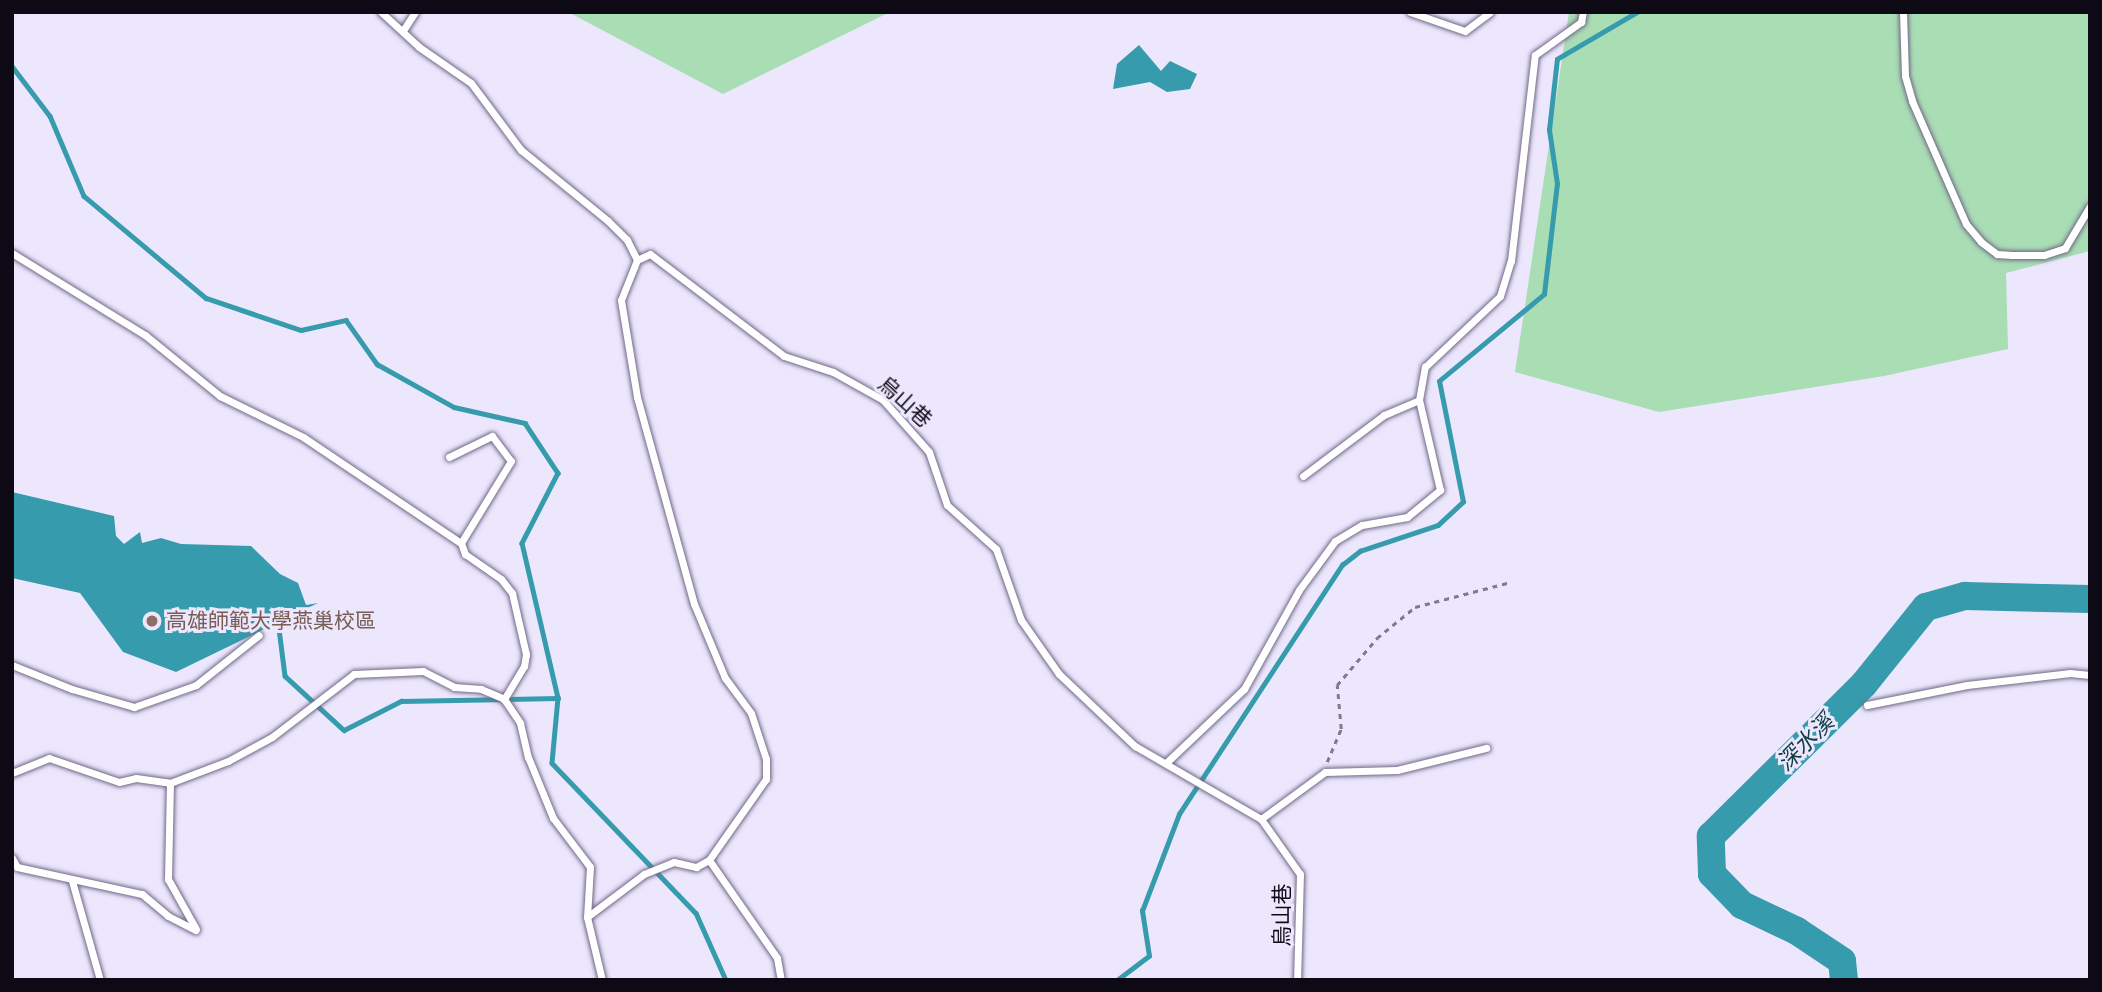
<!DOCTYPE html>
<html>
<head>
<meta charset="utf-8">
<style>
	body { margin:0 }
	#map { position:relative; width:2102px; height:992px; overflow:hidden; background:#ece7fd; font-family:Roboto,"Noto Sans TC",sans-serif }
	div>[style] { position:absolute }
	.green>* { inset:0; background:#a9ddb4 }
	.water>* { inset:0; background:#369bac }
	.stream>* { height:4.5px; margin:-2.25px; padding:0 2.25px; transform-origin:2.25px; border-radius:2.25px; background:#369bac }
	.river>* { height:28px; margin:-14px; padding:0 14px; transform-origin:14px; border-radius:14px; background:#369bac }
	.path>* { height:2.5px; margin-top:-1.25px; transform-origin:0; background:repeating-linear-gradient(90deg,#7f7b8c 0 5px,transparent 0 10px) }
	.roads { filter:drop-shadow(0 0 2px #716888) drop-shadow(0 0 2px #716888) }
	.service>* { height:7px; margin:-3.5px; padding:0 3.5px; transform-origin:3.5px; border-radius:3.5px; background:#fff }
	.dots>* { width:19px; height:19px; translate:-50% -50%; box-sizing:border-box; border:4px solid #ece7fd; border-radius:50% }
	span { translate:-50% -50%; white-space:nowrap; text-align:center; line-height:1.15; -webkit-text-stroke:6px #ece7fd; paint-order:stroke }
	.street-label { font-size:21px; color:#0d0a16 }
	.education-label { font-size:21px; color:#785e54 }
	.left { translate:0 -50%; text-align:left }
	.water-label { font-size:23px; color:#0e3c43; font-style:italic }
	.frame { position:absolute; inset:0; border:14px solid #0d0a16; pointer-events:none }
</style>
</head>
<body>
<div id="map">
	<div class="green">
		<div style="clip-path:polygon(568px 12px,890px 12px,723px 94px)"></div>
		<div style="clip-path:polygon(1569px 12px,2090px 12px,2090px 251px,2006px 273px,2008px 349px,1884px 376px,1659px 412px,1515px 372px)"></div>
	</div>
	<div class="water">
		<div style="clip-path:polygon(1139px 45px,1161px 71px,1170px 61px,1197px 74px,1190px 89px,1167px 92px,1150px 82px,1113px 89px,1117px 64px)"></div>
		<div style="clip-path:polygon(12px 492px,114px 516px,116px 536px,124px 544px,140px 532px,142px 543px,161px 538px,181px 544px,251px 546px,280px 574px,298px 583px,306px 605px,318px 603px,176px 672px,123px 652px,80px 593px,12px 578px)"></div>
	</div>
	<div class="stream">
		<div style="left:12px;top:66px;width:63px;rotate:52.8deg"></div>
		<div style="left:50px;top:116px;width:87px;rotate:67deg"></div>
		<div style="left:84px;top:196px;width:159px;rotate:39.9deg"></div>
		<div style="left:206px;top:298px;width:100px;rotate:18.6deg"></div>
		<div style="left:301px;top:330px;width:46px;rotate:-12.5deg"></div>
		<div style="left:346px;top:320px;width:54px;rotate:54.8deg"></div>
		<div style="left:377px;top:364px;width:88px;rotate:29.2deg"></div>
		<div style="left:454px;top:407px;width:73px;rotate:12.7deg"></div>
		<div style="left:525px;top:423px;width:60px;rotate:56.6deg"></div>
		<div style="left:558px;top:473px;width:79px;rotate:117.2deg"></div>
		<div style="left:522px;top:543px;width:159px;rotate:76.9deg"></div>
		<div style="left:278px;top:621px;width:55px;rotate:82.7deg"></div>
		<div style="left:285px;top:676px;width:80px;rotate:42.5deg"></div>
		<div style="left:344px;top:730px;width:64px;rotate:-27deg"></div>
		<div style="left:401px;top:701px;width:157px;rotate:-1.1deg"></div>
		<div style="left:558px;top:698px;width:65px;rotate:95.3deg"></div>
		<div style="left:552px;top:763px;width:208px;rotate:46.2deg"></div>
		<div style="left:696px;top:913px;width:73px;rotate:65.9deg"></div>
		<div style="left:1117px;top:980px;width:40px;rotate:-37deg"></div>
		<div style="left:1149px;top:956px;width:46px;rotate:-98.8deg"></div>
		<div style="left:1142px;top:911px;width:104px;rotate:-69.1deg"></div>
		<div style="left:1179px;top:814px;width:298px;rotate:-56.8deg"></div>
		<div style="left:1342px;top:565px;width:23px;rotate:-38deg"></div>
		<div style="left:1360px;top:551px;width:82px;rotate:-18.4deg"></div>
		<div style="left:1438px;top:525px;width:34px;rotate:-43deg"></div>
		<div style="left:1463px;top:502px;width:123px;rotate:-101.2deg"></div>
		<div style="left:1439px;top:381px;width:136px;rotate:-39.6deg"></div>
		<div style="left:1544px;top:294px;width:111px;rotate:-83.3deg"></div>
		<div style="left:1557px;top:184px;width:55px;rotate:-98.4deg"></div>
		<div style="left:1549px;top:130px;width:71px;rotate:-83.6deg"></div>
		<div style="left:1557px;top:59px;width:93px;rotate:-30.4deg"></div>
	</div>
	<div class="river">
		<div style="left:1844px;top:980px;width:19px;rotate:-96deg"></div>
		<div style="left:1842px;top:961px;width:54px;rotate:-146.3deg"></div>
		<div style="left:1797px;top:931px;width:61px;rotate:-154.7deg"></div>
		<div style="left:1742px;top:905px;width:43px;rotate:-134.1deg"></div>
		<div style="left:1712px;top:874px;width:38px;rotate:-92deg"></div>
		<div style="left:1711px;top:836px;width:216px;rotate:-44.8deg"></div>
		<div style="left:1864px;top:684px;width:99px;rotate:-51.2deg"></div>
		<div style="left:1926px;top:607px;width:41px;rotate:-15.8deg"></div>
		<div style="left:1965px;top:596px;width:125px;rotate:1.4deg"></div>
	</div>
	<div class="path">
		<div style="left:1327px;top:762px;width:36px;rotate:-67deg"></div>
		<div style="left:1341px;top:729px;width:44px;rotate:-95.2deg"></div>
		<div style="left:1337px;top:685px;width:62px;rotate:-49.6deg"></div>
		<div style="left:1377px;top:638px;width:49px;rotate:-39.2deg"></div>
		<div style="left:1415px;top:607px;width:99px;rotate:-14.6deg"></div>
	</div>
	<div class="roads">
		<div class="service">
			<div style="left:381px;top:12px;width:52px;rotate:42.6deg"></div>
			<div style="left:419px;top:47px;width:63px;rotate:34.7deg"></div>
			<div style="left:471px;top:83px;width:84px;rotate:53.3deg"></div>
			<div style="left:521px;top:150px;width:112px;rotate:39.2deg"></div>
			<div style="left:608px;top:221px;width:27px;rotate:45deg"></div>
			<div style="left:627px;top:240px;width:22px;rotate:63deg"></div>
			<div style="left:1410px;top:12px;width:58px;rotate:19.1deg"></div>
			<div style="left:1465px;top:31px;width:31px;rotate:-37deg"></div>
			<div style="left:1903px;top:12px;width:64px;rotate:88.2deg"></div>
			<div style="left:1905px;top:76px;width:26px;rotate:74deg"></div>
			<div style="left:1912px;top:101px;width:134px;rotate:66.3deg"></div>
			<div style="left:1966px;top:224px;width:23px;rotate:50deg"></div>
			<div style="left:1981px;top:242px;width:20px;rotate:37deg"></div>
			<div style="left:1997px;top:254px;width:15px;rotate:4deg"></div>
			<div style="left:2012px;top:255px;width:32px"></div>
			<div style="left:2044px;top:255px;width:22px;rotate:-18deg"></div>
			<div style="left:2065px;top:248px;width:49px;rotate:-59.2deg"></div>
			<div style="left:404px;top:29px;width:20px;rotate:-57deg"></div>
			<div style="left:12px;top:253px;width:156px;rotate:31.7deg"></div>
			<div style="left:145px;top:335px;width:97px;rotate:39.1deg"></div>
			<div style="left:220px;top:396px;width:93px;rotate:26.3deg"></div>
			<div style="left:303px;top:437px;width:190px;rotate:33.9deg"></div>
			<div style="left:449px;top:457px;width:48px;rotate:-26deg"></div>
			<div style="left:492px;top:436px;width:31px;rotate:53deg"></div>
			<div style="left:511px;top:461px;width:96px;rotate:121.4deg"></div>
			<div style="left:461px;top:543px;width:12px;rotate:70deg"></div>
			<div style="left:465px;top:554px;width:44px;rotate:34.8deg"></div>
			<div style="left:501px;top:579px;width:18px;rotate:52deg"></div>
			<div style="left:512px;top:593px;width:63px;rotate:77.1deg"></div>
			<div style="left:526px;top:654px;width:12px;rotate:99deg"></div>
			<div style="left:524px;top:666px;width:39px;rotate:121deg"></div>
			<div style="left:504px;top:699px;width:29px;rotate:56deg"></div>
			<div style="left:520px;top:723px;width:35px;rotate:77deg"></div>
			<div style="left:528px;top:757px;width:66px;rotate:67.7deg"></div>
			<div style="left:553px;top:818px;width:61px;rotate:52.9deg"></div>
			<div style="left:590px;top:867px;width:50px;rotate:93.4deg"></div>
			<div style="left:587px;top:917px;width:65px;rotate:76.6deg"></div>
			<div style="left:1303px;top:476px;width:101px;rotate:-37deg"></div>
			<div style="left:1384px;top:415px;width:38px;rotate:-23deg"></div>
			<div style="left:12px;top:665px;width:65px;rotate:21.8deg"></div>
			<div style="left:72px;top:689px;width:65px;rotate:16.2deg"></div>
			<div style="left:134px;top:707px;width:66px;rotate:-19.5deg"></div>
			<div style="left:196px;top:685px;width:80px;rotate:-38.4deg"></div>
			<div style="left:1867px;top:705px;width:102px;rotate:-11.3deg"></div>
			<div style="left:1967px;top:685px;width:104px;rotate:-6.6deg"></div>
			<div style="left:2070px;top:673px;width:20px;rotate:6deg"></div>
			<div style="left:1167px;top:762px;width:106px;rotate:-43.5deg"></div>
			<div style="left:1244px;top:689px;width:113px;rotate:-60.9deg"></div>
			<div style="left:1299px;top:590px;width:61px;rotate:-53.7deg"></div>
			<div style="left:1335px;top:541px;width:31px;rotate:-31deg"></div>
			<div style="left:1362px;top:525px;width:46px;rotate:-10.1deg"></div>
			<div style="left:1407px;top:517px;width:43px;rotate:-39.3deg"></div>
			<div style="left:1440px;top:490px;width:92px;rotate:-103.1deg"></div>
			<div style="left:1419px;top:400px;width:34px;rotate:-80deg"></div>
			<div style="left:1425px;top:367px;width:103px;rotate:-43.4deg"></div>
			<div style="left:1500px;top:296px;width:37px;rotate:-73deg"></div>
			<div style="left:1511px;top:261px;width:207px;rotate:-83.4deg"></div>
			<div style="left:1535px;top:55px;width:57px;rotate:-35.7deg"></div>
			<div style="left:1581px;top:22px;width:10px;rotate:-79deg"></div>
			<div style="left:12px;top:773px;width:40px;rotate:-22deg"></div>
			<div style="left:49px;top:758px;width:74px;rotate:18.9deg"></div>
			<div style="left:119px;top:782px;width:17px;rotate:-13deg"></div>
			<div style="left:136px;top:778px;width:34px;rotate:8deg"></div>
			<div style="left:170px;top:783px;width:62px;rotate:-20.8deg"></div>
			<div style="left:228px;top:761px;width:50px;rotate:-28.6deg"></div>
			<div style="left:272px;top:737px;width:103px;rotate:-37.5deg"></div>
			<div style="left:354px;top:674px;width:69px;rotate:-2.5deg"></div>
			<div style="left:423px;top:671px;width:35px;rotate:27deg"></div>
			<div style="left:454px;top:687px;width:27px;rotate:4deg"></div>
			<div style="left:481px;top:689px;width:25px;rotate:23deg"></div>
			<div style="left:170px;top:783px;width:96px;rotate:91.2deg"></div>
			<div style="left:168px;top:879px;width:57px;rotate:60.8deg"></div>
			<div style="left:1261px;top:819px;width:79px;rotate:-36.3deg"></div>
			<div style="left:1325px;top:772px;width:72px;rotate:-1.6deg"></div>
			<div style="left:1397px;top:770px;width:92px;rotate:-13.9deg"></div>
			<div style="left:12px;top:858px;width:10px;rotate:61deg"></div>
			<div style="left:17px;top:867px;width:128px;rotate:12.2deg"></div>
			<div style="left:142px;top:894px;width:34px;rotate:40deg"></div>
			<div style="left:168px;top:916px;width:31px;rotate:27deg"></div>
			<div style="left:709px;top:860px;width:99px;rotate:-54.9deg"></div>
			<div style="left:766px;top:779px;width:20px;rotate:-90deg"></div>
			<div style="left:766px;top:759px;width:48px;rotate:-108.1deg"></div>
			<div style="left:751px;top:713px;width:44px;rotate:-126.6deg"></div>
			<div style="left:725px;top:678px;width:80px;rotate:-112.7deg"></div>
			<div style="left:694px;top:604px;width:215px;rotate:-105.4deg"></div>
			<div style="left:637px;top:397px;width:98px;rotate:-99.4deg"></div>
			<div style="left:621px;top:300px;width:43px;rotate:-68.2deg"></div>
			<div style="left:637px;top:260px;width:14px;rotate:-25deg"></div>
			<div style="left:650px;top:254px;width:168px;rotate:37.3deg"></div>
			<div style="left:784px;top:356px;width:52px;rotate:18.1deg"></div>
			<div style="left:833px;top:372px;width:57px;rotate:29.2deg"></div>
			<div style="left:883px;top:400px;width:69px;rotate:48.5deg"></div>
			<div style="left:929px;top:452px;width:56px;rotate:71.2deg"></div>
			<div style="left:947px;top:505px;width:66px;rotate:41.9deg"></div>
			<div style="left:996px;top:549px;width:75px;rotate:70.6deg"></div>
			<div style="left:1021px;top:620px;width:66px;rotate:54.9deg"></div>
			<div style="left:1059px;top:674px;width:105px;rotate:43.5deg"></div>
			<div style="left:1135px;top:746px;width:146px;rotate:30.1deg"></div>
			<div style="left:1261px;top:819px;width:67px;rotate:54.7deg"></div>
			<div style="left:1300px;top:874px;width:106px;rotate:91.6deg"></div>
			<div style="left:72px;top:881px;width:103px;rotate:74.2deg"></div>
			<div style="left:587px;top:917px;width:71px;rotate:-37deg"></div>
			<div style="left:644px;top:874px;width:32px;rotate:-22deg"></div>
			<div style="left:674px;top:862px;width:23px;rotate:13deg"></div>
			<div style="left:696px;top:867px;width:15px;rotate:-28deg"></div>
			<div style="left:709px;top:860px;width:119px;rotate:55.2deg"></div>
			<div style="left:777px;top:958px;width:22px;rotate:80deg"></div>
		</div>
	</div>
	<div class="dots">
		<div style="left:152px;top:621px;background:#8d6e63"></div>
	</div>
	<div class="street-label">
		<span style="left:905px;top:402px;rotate:42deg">烏山巷</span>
		<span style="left:1282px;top:915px;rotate:-90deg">烏山巷</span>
	</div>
	<div class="education-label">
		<span class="left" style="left:166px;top:621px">高雄師範大學燕巢校區</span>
	</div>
	<div class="water-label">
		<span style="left:1806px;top:743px;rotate:-45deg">深水溪</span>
	</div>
	<div class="frame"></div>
</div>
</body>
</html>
